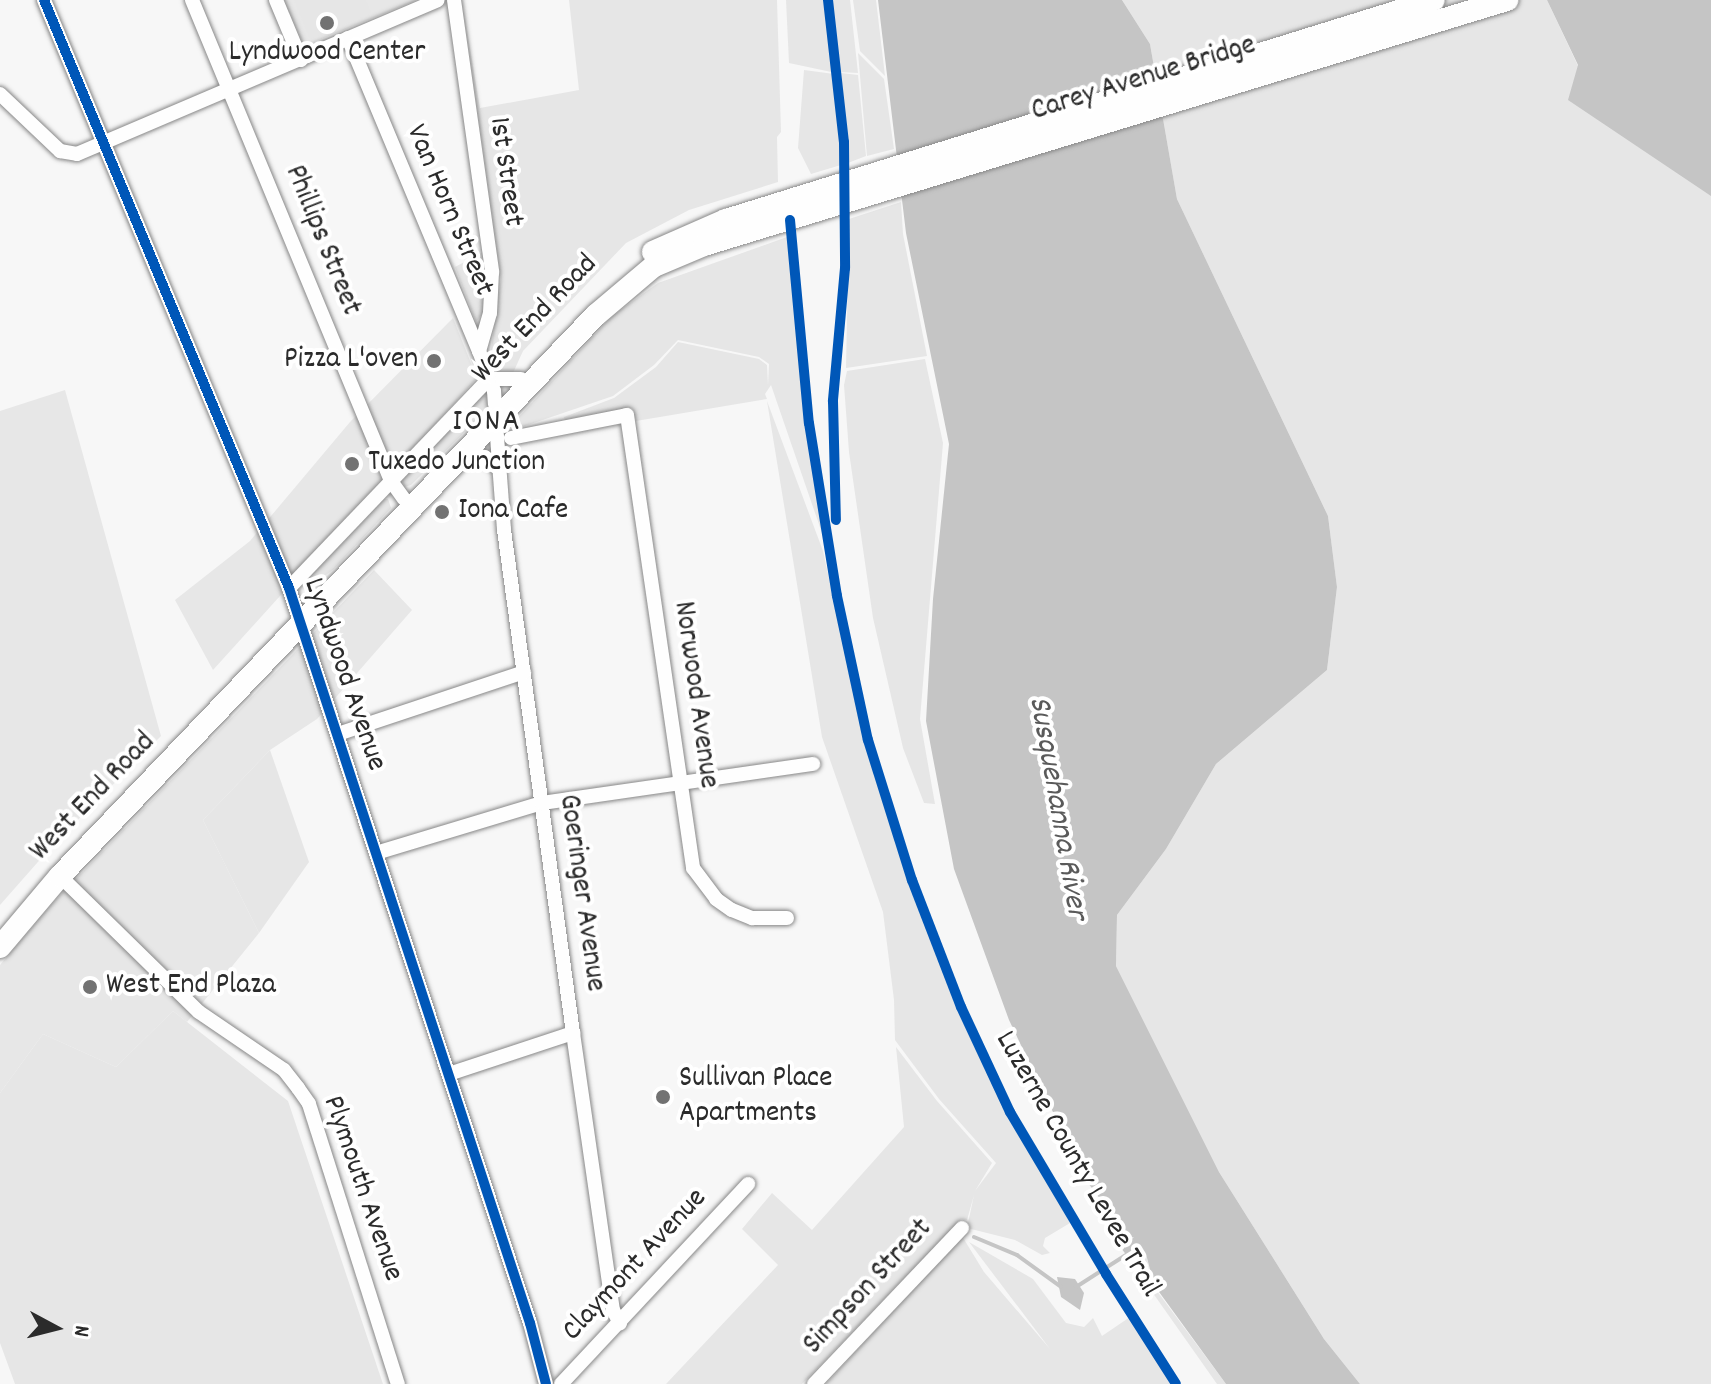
<!DOCTYPE html>
<html>
<head>
<meta charset="utf-8">
<style>
	body { margin:0 }
	#map { position:relative; width:1711px; height:1384px; overflow:hidden; background:#f7f7f7; font-family:Dekko,sans-serif }
	div>[style] { position:absolute }
	.built>* { inset:0; background:#e7e7e7 }
	.green>* { inset:0; background:#e6e6e6 }
	.water>* { inset:0; background:#c5c5c5 }
	.stream>* { height:4px; margin:-2px; padding:0 2px; transform-origin:2px; border-radius:2px; background:#c5c5c5 }
	.roads { filter:drop-shadow(0 0 2px #878787) drop-shadow(0 0 2px #878787) }
	.street>* { height:14px; margin:-7px; padding:0 7px; transform-origin:7px; border-radius:7px; background:#fefefe }
	.primary>* { height:22px; margin:-11px; padding:0 11px; transform-origin:11px; border-radius:11px; background:#fefefe }
	.cycleway>* { height:10px; margin:-5px; padding:0 5px; transform-origin:5px; border-radius:5px; background:#0057b8 }
	.dots>* { width:22px; height:22px; translate:-50% -50%; box-sizing:border-box; border:4px solid #fff; border-radius:50% }
	span { translate:-50% -50%; white-space:nowrap; text-align:center; line-height:1.15; -webkit-text-stroke:8px #fff; paint-order:stroke }
	.poi-label { font-size:30px; color:#2b2b2b }
	.right { translate:-100% -50%; text-align:right }
	.left { translate:0 -50%; text-align:left }
	.street-label { font-size:30px; color:#2b2b2b }
	.neighbourhood-label { font-size:32px; color:#2b2b2b; letter-spacing:2px }
	.water-label { font-size:32px; color:#5a5a5a; font-style:italic }
	.north { position:absolute; left:16px; top:1288px; width:80px; height:80px; -webkit-text-stroke:6px #fff; paint-order:stroke; rotate:97deg; font-size:22px; font-weight:700; line-height:32px; text-align:center; color:#2b2b2b }
	.north::after { content:''; display:block; margin:auto; width:28px; height:36px; background:#2b2b2b; clip-path:polygon(50% 0,100% 100%,50% 72%,0 100%) }
</style>
</head>
<body>
<div id="map">
	<div class="built">
		<div style="clip-path:polygon(284px 0,417px 0,304px 46px)"></div>
		<div style="clip-path:polygon(453px 318px,477px 378px,213px 670px,175px 600px,250px 541px,350px 422px)"></div>
		<div style="clip-path:polygon(65px 390px,161px 736px,52px 846px,0 905px,0 411px)"></div>
		<div style="clip-path:polygon(374px 570px,412px 610px,317px 719px,270px 750px,203px 820px,259px 933px,187px 1022px,173px 1011px,116px 1067px,43px 1034px,0 1093px,0 965px,51px 905px)"></div>
	</div>
	<div class="green">
		<div style="clip-path:polygon(294px 0,366px 0,371px 13px,310px 39px)"></div>
		<div style="clip-path:polygon(462px 0,480px 108px,579px 90px,569px 0,777px 0,781px 132px,777px 137px,778px 182px,689px 210px,626px 243px,523px 351px,513px 373px,496px 372px,489px 363px,501px 279px)"></div>
		<div style="clip-path:polygon(786px 0,825px 0,836px 73px,789px 63px)"></div>
		<div style="clip-path:polygon(830px 0,850px 0,858px 73px,840px 72px)"></div>
		<div style="clip-path:polygon(853px 0,876px 0,885px 76px,860px 51px)"></div>
		<div style="clip-path:polygon(1122px 0,1547px 0,1578px 66px,1711px 195px,1711px 1384px,1360px 1384px,1324px 1339px,1219px 1172px,1116px 966px,1117px 915px,1166px 849px,1216px 764px,1327px 670px,1337px 587px,1328px 516px,1177px 199px,1150px 44px)"></div>
		<div style="clip-path:polygon(858px 53px,884px 79px,894px 149px,867px 156px)"></div>
		<div style="clip-path:polygon(804px 70px,834px 74px,840px 142px,841px 165px,811px 174px,798px 148px)"></div>
		<div style="clip-path:polygon(841px 73px,858px 75px,866px 156px,848px 163px)"></div>
		<div style="clip-path:polygon(901px 202px,903px 234px,927px 356px,846px 368px,849px 219px)"></div>
		<div style="clip-path:polygon(787px 237px,803px 400px,823px 536px,771px 385px,765px 394px,767px 399px,636px 421px,632px 408px,565px 422px,564px 417px,614px 398px,656px 367px,678px 342px,759px 359px,767px 365px,768px 385px,769px 364px,759px 357px,678px 340px,654px 365px,613px 396px,504px 433px,611px 317px,658px 283px)"></div>
		<div style="clip-path:polygon(483px 252px,486px 284px,483px 313px,476px 322px,455px 267px)"></div>
		<div style="clip-path:polygon(925px 359px,943px 443px,920px 719px,935px 804px,924px 803px,903px 748px,873px 618px,849px 452px,844px 385px,847px 371px)"></div>
		<div style="clip-path:polygon(482px 395px,489px 397px,491px 406px,411px 485px,404px 487px,402px 477px)"></div>
		<div style="clip-path:polygon(767px 401px,823px 551px,863px 734px,904px 869px,955px 1001px,999px 1096px,1070px 1223px,1045px 1238px,1043px 1246px,1050px 1253px,1042px 1255px,1015px 1240px,967px 1228px,974px 1195px,967px 1220px,961px 1219px,802px 1384px,666px 1384px,778px 1265px,742px 1229px,772px 1193px,812px 1230px,904px 1127px,896px 1047px,937px 1101px,992px 1163px,975px 1191px,996px 1163px,939px 1099px,895px 1040px,894px 1000px,883px 912px,822px 737px)"></div>
		<div style="clip-path:polygon(382px 499px,388px 499px,391px 508px,334px 569px,315px 583px,309px 577px)"></div>
		<div style="clip-path:polygon(270px 750px,309px 862px,259px 933px,203px 820px)"></div>
		<div style="clip-path:polygon(173px 1011px,288px 1101px,383px 1384px,15px 1384px,0 1343px,0 1093px,43px 1034px,116px 1067px)"></div>
		<div style="clip-path:polygon(962px 1236px,984px 1272px,1050px 1349px,969px 1242px,1033px 1279px,1066px 1323px,1084px 1327px,1093px 1318px,1102px 1336px,1130px 1317px,1179px 1384px,826px 1384px)"></div>
		<div style="clip-path:polygon(1146px 1255px,1154px 1287px,1226px 1384px,1217px 1384px,1131px 1262px)"></div>
	</div>
	<div class="water">
		<div style="clip-path:polygon(878px 0,1122px 0,1150px 44px,1177px 199px,1328px 516px,1337px 587px,1327px 670px,1216px 764px,1166px 849px,1117px 915px,1116px 966px,1219px 1172px,1324px 1339px,1360px 1384px,1226px 1384px,1154px 1285px,1146px 1254px,1131px 1261px,1121px 1248px,1134px 1237px,1130px 1238px,1085px 1179px,1009px 1020px,954px 869px,926px 721px,933px 599px,949px 444px,906px 233px)"></div>
		<div style="clip-path:polygon(1547px 0,1711px 0,1711px 196px,1568px 100px,1578px 65px)"></div>
		<div style="clip-path:polygon(1057px 1277px,1075px 1279px,1084px 1293px,1080px 1310px,1061px 1297px)"></div>
	</div>
	<div class="stream">
		<div style="left:974px;top:1237px;width:47px;rotate:22.7deg"></div>
		<div style="left:1017px;top:1255px;width:54px;rotate:36deg"></div>
		<div style="left:1076px;top:1287px;width:63px;rotate:-32.7deg"></div>
	</div>
	<div class="roads">
		<div class="street">
			<div style="left:44px;top:0;width:637px;rotate:67.38deg"></div>
			<div style="left:289px;top:588px;width:774px;rotate:71.85deg"></div>
			<div style="left:530px;top:1323px;width:63px;rotate:75.3deg"></div>
			<div style="left:192px;top:0;width:521px;rotate:67.52deg"></div>
			<div style="left:391px;top:481px;width:22px;rotate:54deg"></div>
			<div style="left:276px;top:0;width:65px;rotate:67.4deg"></div>
			<div style="left:454px;top:0;width:275px;rotate:82deg"></div>
			<div style="left:492px;top:272px;width:41px;rotate:92.8deg"></div>
			<div style="left:490px;top:313px;width:40px;rotate:106deg"></div>
			<div style="left:348px;top:38px;width:339px;rotate:67.3deg"></div>
			<div style="left:479px;top:351px;width:43px;rotate:69.4deg"></div>
			<div style="left:494px;top:391px;width:13px;rotate:86deg"></div>
			<div style="left:0;top:94px;width:83px;rotate:43.5deg"></div>
			<div style="left:60px;top:151px;width:17px;rotate:10deg"></div>
			<div style="left:77px;top:154px;width:392px;rotate:-23.1deg"></div>
			<div style="left:489px;top:379px;width:32px"></div>
			<div style="left:496px;top:423px;width:107px;rotate:85.7deg"></div>
			<div style="left:504px;top:530px;width:508px;rotate:82.19deg"></div>
			<div style="left:573px;top:1033px;width:280px;rotate:81.8deg"></div>
			<div style="left:613px;top:1310px;width:15px;rotate:62deg"></div>
			<div style="left:511px;top:438px;width:118px;rotate:-11.2deg"></div>
			<div style="left:627px;top:415px;width:458px;rotate:81.7deg"></div>
			<div style="left:693px;top:868px;width:39px;rotate:53deg"></div>
			<div style="left:716px;top:899px;width:19px;rotate:35deg"></div>
			<div style="left:732px;top:910px;width:22px;rotate:22deg"></div>
			<div style="left:752px;top:918px;width:35px"></div>
			<div style="left:467px;top:453px;width:18px;rotate:13deg"></div>
			<div style="left:485px;top:457px;width:18px;rotate:41deg"></div>
			<div style="left:289px;top:588px;width:289px;rotate:-46.3deg"></div>
			<div style="left:338px;top:734px;width:196px;rotate:-18.4deg"></div>
			<div style="left:376px;top:853px;width:173px;rotate:-16.8deg"></div>
			<div style="left:542px;top:803px;width:274px;rotate:-8.2deg"></div>
			<div style="left:60px;top:876px;width:194px;rotate:44.4deg"></div>
			<div style="left:199px;top:1012px;width:103px;rotate:34.3deg"></div>
			<div style="left:284px;top:1070px;width:23px;rotate:52deg"></div>
			<div style="left:298px;top:1088px;width:19px;rotate:55deg"></div>
			<div style="left:309px;top:1104px;width:294px;rotate:72.4deg"></div>
			<div style="left:449px;top:1074px;width:131px;rotate:-18.3deg"></div>
			<div style="left:561px;top:1384px;width:274px;rotate:-46.9deg"></div>
			<div style="left:814px;top:1384px;width:215px;rotate:-46.5deg"></div>
		</div>
		<div class="primary">
			<div style="left:653px;top:252px;width:80px;rotate:-23.7deg"></div>
			<div style="left:726px;top:220px;width:741px;rotate:-17.26deg"></div>
			<div style="left:0;top:947px;width:93px;rotate:-49.8deg"></div>
			<div style="left:60px;top:876px;width:776px;rotate:-46.31deg"></div>
			<div style="left:596px;top:315px;width:76px;rotate:-40.2deg"></div>
			<div style="left:654px;top:266px;width:54px;rotate:-22.8deg"></div>
			<div style="left:704px;top:245px;width:840px;rotate:-16.97deg"></div>
		</div>
	</div>
	<div class="cycleway">
		<div style="left:44px;top:0;width:637px;rotate:67.38deg"></div>
		<div style="left:289px;top:588px;width:774px;rotate:71.85deg"></div>
		<div style="left:530px;top:1323px;width:63px;rotate:75.3deg"></div>
		<div style="left:828px;top:0;width:143px;rotate:83.6deg"></div>
		<div style="left:844px;top:142px;width:126px;rotate:89.5deg"></div>
		<div style="left:845px;top:268px;width:134px;rotate:95.2deg"></div>
		<div style="left:833px;top:401px;width:119px;rotate:88.6deg"></div>
		<div style="left:790px;top:220px;width:204px;rotate:84.7deg"></div>
		<div style="left:809px;top:423px;width:175px;rotate:80.8deg"></div>
		<div style="left:837px;top:596px;width:147px;rotate:77.9deg"></div>
		<div style="left:868px;top:740px;width:147px;rotate:72.6deg"></div>
		<div style="left:912px;top:880px;width:136px;rotate:68.9deg"></div>
		<div style="left:961px;top:1007px;width:116px;rotate:65deg"></div>
		<div style="left:1010px;top:1112px;width:188px;rotate:59.3deg"></div>
		<div style="left:1106px;top:1274px;width:130px;rotate:57.5deg"></div>
	</div>
	<div class="dots">
		<div style="left:327px;top:23px;background:#727272"></div>
		<div style="left:434px;top:361px;background:#727272"></div>
		<div style="left:352px;top:464px;background:#727272"></div>
		<div style="left:442px;top:512px;background:#727272"></div>
		<div style="left:90px;top:987px;background:#727272"></div>
		<div style="left:663px;top:1097px;background:#727272"></div>
	</div>
	<div class="poi-label">
		<span style="left:327px;top:54px">Lyndwood Center</span>
		<span class="right" style="left:418px;top:361px">Pizza L'oven</span>
		<span class="left" style="left:368px;top:464px">Tuxedo Junction</span>
		<span class="left" style="left:458px;top:512px">Iona Cafe</span>
		<span class="left" style="left:106px;top:987px">West End Plaza</span>
		<span class="left" style="left:679px;top:1097px">Sullivan Place<br>Apartments</span>
	</div>
	<div class="street-label">
		<span style="left:1144px;top:80px;rotate:-17deg">Carey Avenue Bridge</span>
		<span style="left:504px;top:172px;rotate:82deg">1st Street</span>
		<span style="left:448px;top:211px;rotate:67deg">Van Horn Street</span>
		<span style="left:321px;top:241px;rotate:68deg">Phillips Street</span>
		<span style="left:536px;top:320px;rotate:-46deg">West End Road</span>
		<span style="left:343px;top:675px;rotate:71deg">Lyndwood Avenue</span>
		<span style="left:694px;top:695px;rotate:82deg">Norwood Avenue</span>
		<span style="left:94px;top:798px;rotate:-46deg">West End Road</span>
		<span style="left:580px;top:893px;rotate:82deg">Goeringer Avenue</span>
		<span style="left:1076px;top:1165px;rotate:60deg">Luzerne County Levee Trail</span>
		<span style="left:361px;top:1189px;rotate:71deg">Plymouth Avenue</span>
		<span style="left:636px;top:1266px;rotate:-47deg">Claymont Avenue</span>
		<span style="left:869px;top:1288px;rotate:-47deg">Simpson Street</span>
	</div>
	<div class="neighbourhood-label">
		<span style="left:487px;top:423px">IONA</span>
	</div>
	<div class="water-label">
		<span style="left:1056px;top:808px;rotate:80deg">Susquehanna River</span>
	</div>
	<div class="north">N</div>
</div>
</body>
</html>
